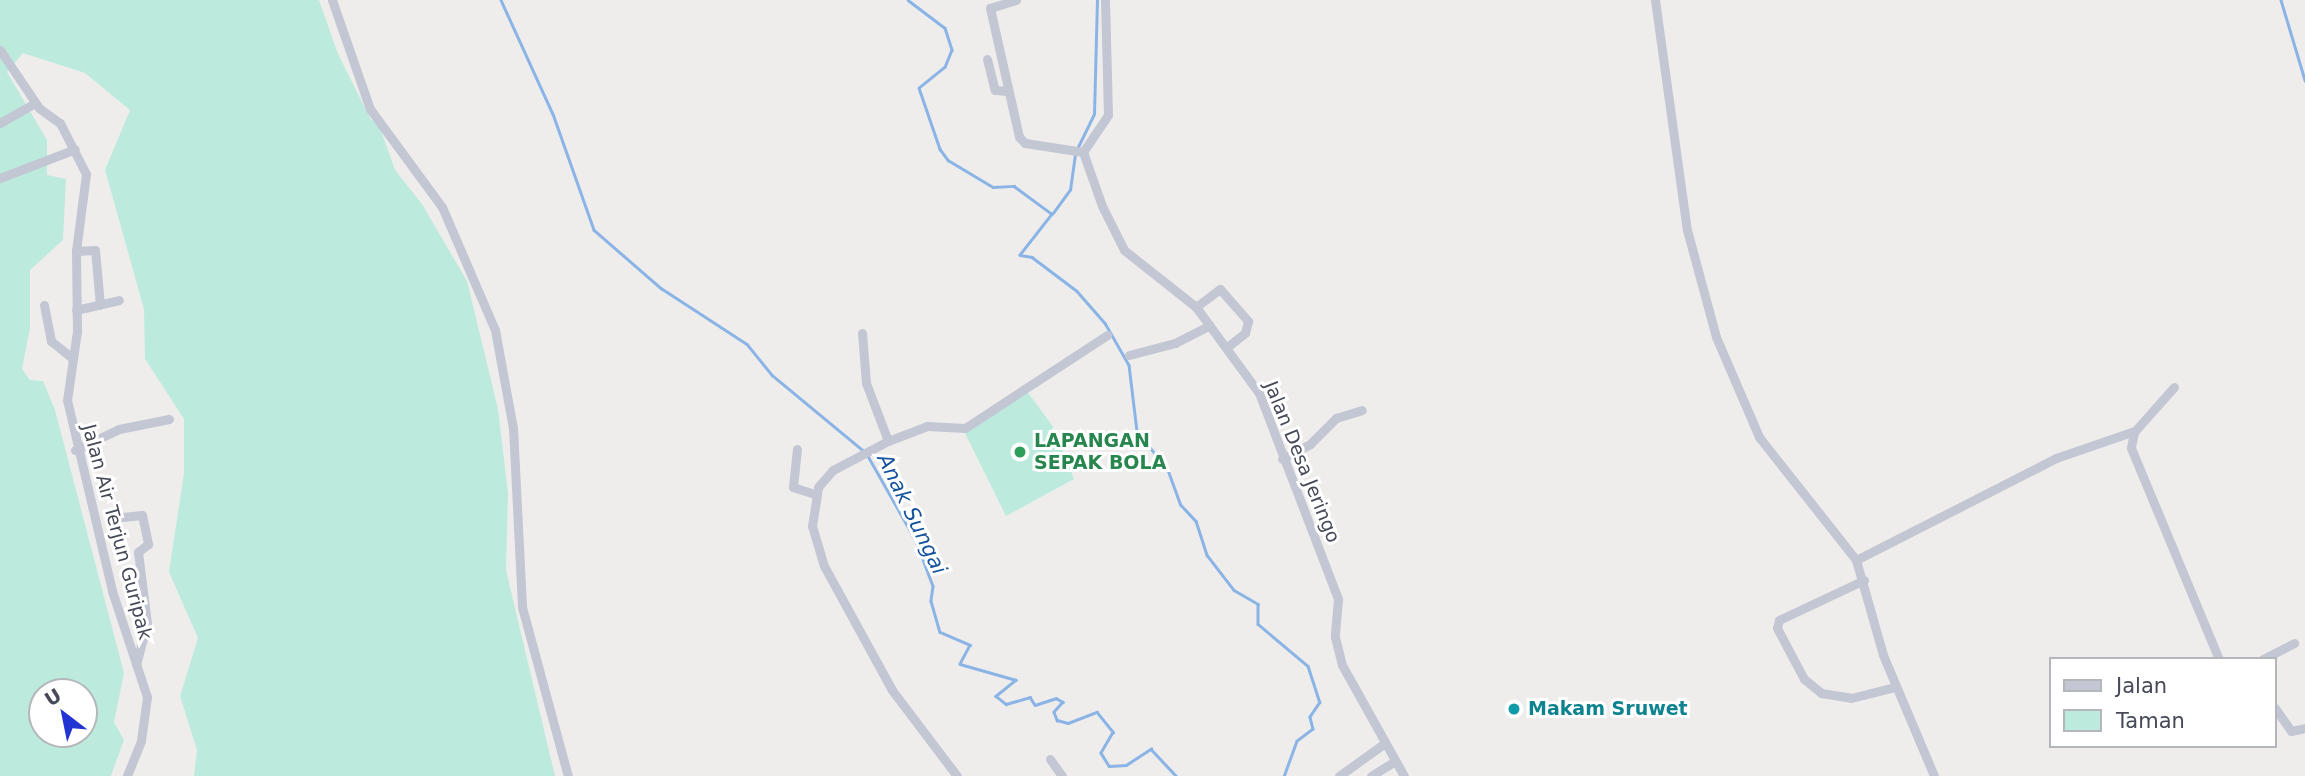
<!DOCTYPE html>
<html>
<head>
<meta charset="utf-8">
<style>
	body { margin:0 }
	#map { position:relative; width:2305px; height:776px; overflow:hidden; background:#efedec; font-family:"DejaVu Sans",sans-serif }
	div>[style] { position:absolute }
	.green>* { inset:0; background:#bcebde }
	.stream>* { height:2.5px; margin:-1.25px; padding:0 1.25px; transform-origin:1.25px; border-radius:1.25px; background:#8bb4e6 }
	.minor>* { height:9px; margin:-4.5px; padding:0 4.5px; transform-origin:4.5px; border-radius:4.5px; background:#c3c6d3 }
	.dots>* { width:19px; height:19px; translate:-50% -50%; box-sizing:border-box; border:4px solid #fff; border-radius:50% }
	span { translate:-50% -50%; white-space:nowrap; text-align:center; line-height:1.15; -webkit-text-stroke:6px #fff; paint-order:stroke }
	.leisure-label { font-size:19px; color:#27864d; font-weight:700 }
	.left { translate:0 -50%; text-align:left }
	.street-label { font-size:19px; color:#464958 }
	.culture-label { font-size:19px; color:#0d838f; font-weight:700 }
	.water-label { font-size:21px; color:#14529d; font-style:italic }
	.legend { position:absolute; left:2049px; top:657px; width:228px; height:91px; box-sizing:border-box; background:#fff; border:2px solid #b5b6bc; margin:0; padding:9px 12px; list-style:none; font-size:21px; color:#464958 }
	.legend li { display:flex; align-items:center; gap:14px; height:35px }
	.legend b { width:35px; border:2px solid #b5b6bc }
	.north { position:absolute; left:28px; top:678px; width:70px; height:70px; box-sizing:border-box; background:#fff; border:2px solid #b5b6bc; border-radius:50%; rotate:328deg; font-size:19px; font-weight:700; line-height:28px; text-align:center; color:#464958 }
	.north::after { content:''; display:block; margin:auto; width:24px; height:32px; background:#2234d2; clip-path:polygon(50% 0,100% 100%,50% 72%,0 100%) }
</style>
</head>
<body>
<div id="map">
	<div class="green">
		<div style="clip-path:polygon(evenodd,0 0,319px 0,338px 54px,371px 120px,378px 122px,395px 170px,422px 204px,467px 281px,498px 409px,508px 493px,506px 570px,555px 776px,194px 776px,197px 750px,180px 696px,198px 638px,169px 572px,184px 473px,184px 419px,145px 359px,144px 309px,105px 170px,130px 110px,85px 73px,23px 53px,7px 72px,47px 140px,47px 175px,66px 179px,63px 240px,30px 270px,30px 328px,22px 369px,30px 380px,43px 381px,55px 410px,124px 673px,114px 722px,124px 740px,111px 776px,0 776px,0 0,42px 692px,84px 692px,84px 734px,42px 734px,42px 692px)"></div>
		<div style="clip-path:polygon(1026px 390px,1054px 428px,1074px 479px,1006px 516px,963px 429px)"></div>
	</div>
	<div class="stream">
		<div style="left:501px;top:0;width:125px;rotate:65.5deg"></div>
		<div style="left:553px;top:114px;width:123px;rotate:70.5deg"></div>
		<div style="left:594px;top:230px;width:89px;rotate:40.9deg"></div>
		<div style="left:661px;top:288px;width:103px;rotate:33.1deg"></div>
		<div style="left:747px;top:344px;width:40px;rotate:51deg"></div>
		<div style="left:772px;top:375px;width:119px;rotate:39.6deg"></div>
		<div style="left:908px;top:0;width:46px;rotate:37.1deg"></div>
		<div style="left:945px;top:28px;width:23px;rotate:72deg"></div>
		<div style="left:952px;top:50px;width:18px;rotate:112deg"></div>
		<div style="left:945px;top:67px;width:33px;rotate:141deg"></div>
		<div style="left:919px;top:88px;width:65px;rotate:71deg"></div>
		<div style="left:940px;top:149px;width:14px;rotate:54deg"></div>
		<div style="left:948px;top:160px;width:52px;rotate:31deg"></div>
		<div style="left:993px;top:187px;width:21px;rotate:-3deg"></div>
		<div style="left:1014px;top:186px;width:47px;rotate:36.4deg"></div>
		<div style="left:1052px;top:214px;width:52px;rotate:128deg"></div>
		<div style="left:1020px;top:255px;width:12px;rotate:9deg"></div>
		<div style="left:1032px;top:257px;width:56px;rotate:37.1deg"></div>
		<div style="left:1077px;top:291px;width:43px;rotate:48.8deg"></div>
		<div style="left:1105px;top:323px;width:48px;rotate:60.3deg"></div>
		<div style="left:1129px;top:365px;width:66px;rotate:83.1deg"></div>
		<div style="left:1137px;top:431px;width:50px;rotate:51.5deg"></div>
		<div style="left:1168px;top:470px;width:37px;rotate:70deg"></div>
		<div style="left:1181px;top:505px;width:22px;rotate:47deg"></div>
		<div style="left:1196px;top:521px;width:36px;rotate:72deg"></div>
		<div style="left:1207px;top:555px;width:44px;rotate:52.4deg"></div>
		<div style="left:1234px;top:590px;width:28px;rotate:30deg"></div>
		<div style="left:1258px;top:604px;width:20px;rotate:90deg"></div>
		<div style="left:1258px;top:624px;width:65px;rotate:40deg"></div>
		<div style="left:1308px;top:666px;width:38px;rotate:72deg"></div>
		<div style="left:1320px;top:702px;width:18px;rotate:124deg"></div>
		<div style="left:1310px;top:717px;width:12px;rotate:76deg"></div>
		<div style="left:1313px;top:729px;width:20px;rotate:143deg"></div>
		<div style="left:1297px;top:741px;width:37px;rotate:110deg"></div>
		<div style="left:2281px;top:0;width:84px;rotate:73.3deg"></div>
		<div style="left:1053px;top:213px;width:29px;rotate:-54deg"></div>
		<div style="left:1070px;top:190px;width:37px;rotate:-82deg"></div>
		<div style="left:1075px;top:153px;width:43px;rotate:-64deg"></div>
		<div style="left:1094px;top:114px;width:114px;rotate:-88.5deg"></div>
		<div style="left:868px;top:456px;width:98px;rotate:60.5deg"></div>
		<div style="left:916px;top:541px;width:48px;rotate:69.3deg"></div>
		<div style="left:933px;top:586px;width:15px;rotate:98deg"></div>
		<div style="left:931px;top:601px;width:32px;rotate:74deg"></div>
		<div style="left:940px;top:632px;width:33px;rotate:23deg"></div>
		<div style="left:970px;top:645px;width:21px;rotate:118deg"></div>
		<div style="left:960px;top:664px;width:58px;rotate:15.9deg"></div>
		<div style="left:1016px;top:680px;width:26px;rotate:141deg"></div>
		<div style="left:996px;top:696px;width:13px;rotate:39deg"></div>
		<div style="left:1006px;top:704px;width:25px;rotate:-16deg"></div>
		<div style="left:1030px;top:697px;width:9px;rotate:58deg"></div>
		<div style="left:1035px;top:705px;width:22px;rotate:-18deg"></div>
		<div style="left:1056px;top:698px;width:8px;rotate:30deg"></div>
		<div style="left:1063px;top:702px;width:13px;rotate:132deg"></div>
		<div style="left:1054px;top:712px;width:9px;rotate:69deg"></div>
		<div style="left:1057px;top:720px;width:11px;rotate:15deg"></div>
		<div style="left:1068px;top:723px;width:31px;rotate:-21deg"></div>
		<div style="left:1097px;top:712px;width:26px;rotate:51deg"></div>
		<div style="left:1113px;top:732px;width:24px;rotate:120deg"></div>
		<div style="left:1101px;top:753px;width:15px;rotate:58deg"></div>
		<div style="left:1109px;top:766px;width:17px;rotate:-3deg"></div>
		<div style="left:1126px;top:765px;width:30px;rotate:-33deg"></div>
		<div style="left:1151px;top:749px;width:37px;rotate:47deg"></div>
	</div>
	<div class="minor">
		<div style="left:332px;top:0;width:115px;rotate:70.8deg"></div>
		<div style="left:370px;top:109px;width:122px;rotate:53.7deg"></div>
		<div style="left:442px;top:207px;width:134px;rotate:66.7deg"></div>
		<div style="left:495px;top:330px;width:100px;rotate:79.6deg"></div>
		<div style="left:513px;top:428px;width:179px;rotate:87.1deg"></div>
		<div style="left:522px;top:607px;width:175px;rotate:74.8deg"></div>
		<div style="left:1016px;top:0;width:27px;rotate:163deg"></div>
		<div style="left:990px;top:8px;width:132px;rotate:77.3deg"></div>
		<div style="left:1019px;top:137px;width:8px;rotate:45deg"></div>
		<div style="left:1025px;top:143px;width:59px;rotate:8.8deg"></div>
		<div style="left:1105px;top:0;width:115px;rotate:88.5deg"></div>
		<div style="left:1108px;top:115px;width:45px;rotate:124deg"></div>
		<div style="left:1083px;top:152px;width:57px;rotate:70.6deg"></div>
		<div style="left:1102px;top:206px;width:49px;rotate:63.4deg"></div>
		<div style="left:1124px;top:250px;width:92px;rotate:38.4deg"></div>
		<div style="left:1196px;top:307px;width:107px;rotate:53.8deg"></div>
		<div style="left:1259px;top:393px;width:221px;rotate:69deg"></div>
		<div style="left:1338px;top:599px;width:38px;rotate:95deg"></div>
		<div style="left:1335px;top:637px;width:29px;rotate:76deg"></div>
		<div style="left:1342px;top:665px;width:127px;rotate:60.8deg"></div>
		<div style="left:1655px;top:0;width:232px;rotate:82.1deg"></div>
		<div style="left:1687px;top:230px;width:111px;rotate:74.8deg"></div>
		<div style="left:1716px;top:337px;width:109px;rotate:66.7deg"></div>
		<div style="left:1759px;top:437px;width:157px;rotate:51.7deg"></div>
		<div style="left:1856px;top:560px;width:99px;rotate:74.1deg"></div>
		<div style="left:1883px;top:655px;width:131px;rotate:67.1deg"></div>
		<div style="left:0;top:50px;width:70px;rotate:56.1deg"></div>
		<div style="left:39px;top:108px;width:26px;rotate:36deg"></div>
		<div style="left:60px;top:123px;width:57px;rotate:63deg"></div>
		<div style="left:86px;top:174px;width:78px;rotate:97.4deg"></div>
		<div style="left:76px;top:251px;width:80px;rotate:89.3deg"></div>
		<div style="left:77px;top:331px;width:70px;rotate:98.2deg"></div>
		<div style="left:67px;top:400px;width:196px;rotate:76.7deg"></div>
		<div style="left:112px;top:591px;width:112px;rotate:71.7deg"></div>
		<div style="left:147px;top:697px;width:44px;rotate:97.8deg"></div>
		<div style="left:141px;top:741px;width:38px;rotate:112deg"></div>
		<div style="left:987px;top:59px;width:32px;rotate:76deg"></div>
		<div style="left:995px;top:90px;width:12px;rotate:5deg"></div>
		<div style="left:0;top:123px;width:40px;rotate:-29.7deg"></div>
		<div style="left:0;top:178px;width:80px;rotate:-21.1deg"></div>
		<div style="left:76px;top:251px;width:19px;rotate:-3deg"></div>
		<div style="left:95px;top:250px;width:55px;rotate:84.8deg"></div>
		<div style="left:44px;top:305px;width:37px;rotate:79deg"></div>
		<div style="left:51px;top:341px;width:26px;rotate:39deg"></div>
		<div style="left:1196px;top:307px;width:30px;rotate:-37deg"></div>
		<div style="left:1220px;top:289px;width:43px;rotate:48.8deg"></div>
		<div style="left:1248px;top:321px;width:12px;rotate:104deg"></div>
		<div style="left:1245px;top:333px;width:23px;rotate:142deg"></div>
		<div style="left:76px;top:310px;width:44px;rotate:-13.1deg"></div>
		<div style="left:862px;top:333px;width:50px;rotate:85.4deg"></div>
		<div style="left:866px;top:383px;width:62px;rotate:69.2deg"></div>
		<div style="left:1129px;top:355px;width:48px;rotate:-14.6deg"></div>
		<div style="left:1175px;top:343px;width:39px;rotate:-27deg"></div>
		<div style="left:2174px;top:387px;width:60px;rotate:131.6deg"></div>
		<div style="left:2134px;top:432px;width:16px;rotate:101deg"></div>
		<div style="left:2131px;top:448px;width:229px;rotate:67.4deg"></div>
		<div style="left:797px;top:449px;width:38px;rotate:96deg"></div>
		<div style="left:793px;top:487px;width:25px;rotate:18deg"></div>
		<div style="left:75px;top:450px;width:49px;rotate:-25.5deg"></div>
		<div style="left:119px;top:429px;width:51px;rotate:-11.3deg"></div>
		<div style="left:1282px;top:459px;width:32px;rotate:-28deg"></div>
		<div style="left:1310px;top:444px;width:37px;rotate:-45deg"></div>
		<div style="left:1336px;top:418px;width:27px;rotate:-17deg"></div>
		<div style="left:113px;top:518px;width:29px;rotate:-6deg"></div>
		<div style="left:142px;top:515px;width:30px;rotate:78deg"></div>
		<div style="left:148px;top:544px;width:13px;rotate:141deg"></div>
		<div style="left:138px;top:552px;width:72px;rotate:82.8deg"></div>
		<div style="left:147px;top:623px;width:43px;rotate:104.7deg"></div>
		<div style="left:1856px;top:560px;width:225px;rotate:-27deg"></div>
		<div style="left:2056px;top:458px;width:83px;rotate:-18.9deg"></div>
		<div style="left:1864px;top:580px;width:94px;rotate:154.8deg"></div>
		<div style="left:1779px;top:620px;width:8px;rotate:104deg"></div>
		<div style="left:1777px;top:628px;width:58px;rotate:62.1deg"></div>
		<div style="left:1804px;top:679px;width:22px;rotate:39deg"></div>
		<div style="left:1821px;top:693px;width:30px;rotate:9deg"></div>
		<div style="left:1851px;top:698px;width:45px;rotate:-14deg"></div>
		<div style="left:2263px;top:659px;width:35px;rotate:-27deg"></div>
		<div style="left:2275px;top:708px;width:28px;rotate:55deg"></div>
		<div style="left:2291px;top:731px;width:14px;rotate:-12deg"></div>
		<div style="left:1050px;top:759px;width:21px;rotate:55deg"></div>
		<div style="left:957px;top:776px;width:108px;rotate:-127.1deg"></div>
		<div style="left:892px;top:690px;width:141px;rotate:-118.7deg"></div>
		<div style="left:824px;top:566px;width:42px;rotate:-106.7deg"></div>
		<div style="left:812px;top:526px;width:39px;rotate:-81deg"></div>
		<div style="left:818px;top:487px;width:23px;rotate:-49deg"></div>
		<div style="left:833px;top:470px;width:62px;rotate:-27.8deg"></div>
		<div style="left:888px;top:441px;width:42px;rotate:-21deg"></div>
		<div style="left:927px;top:426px;width:38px;rotate:3deg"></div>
		<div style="left:965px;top:428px;width:170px;rotate:-33.2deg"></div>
		<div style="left:1339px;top:776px;width:57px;rotate:-35.7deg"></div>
		<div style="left:1371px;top:776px;width:28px;rotate:-32deg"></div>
	</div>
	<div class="dots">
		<div style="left:1020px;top:452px;background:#2e9e5b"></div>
		<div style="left:1514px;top:709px;background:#0f9aa8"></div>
	</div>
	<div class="leisure-label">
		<span class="left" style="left:1034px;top:452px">LAPANGAN<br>SEPAK BOLA</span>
	</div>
	<div class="street-label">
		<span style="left:1302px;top:462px;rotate:68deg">Jalan Desa Jeringo</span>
		<span style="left:117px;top:532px;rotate:75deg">Jalan Air Terjun Guripak</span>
	</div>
	<div class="culture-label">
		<span class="left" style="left:1528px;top:709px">Makam Sruwet</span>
	</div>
	<div class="water-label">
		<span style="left:912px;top:514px;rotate:64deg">Anak Sungai</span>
	</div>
	<ul class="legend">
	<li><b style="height:9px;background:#c3c6d3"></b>Jalan</li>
	<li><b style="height:19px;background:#bcebde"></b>Taman</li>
	</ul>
	<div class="north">U</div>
</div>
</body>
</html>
